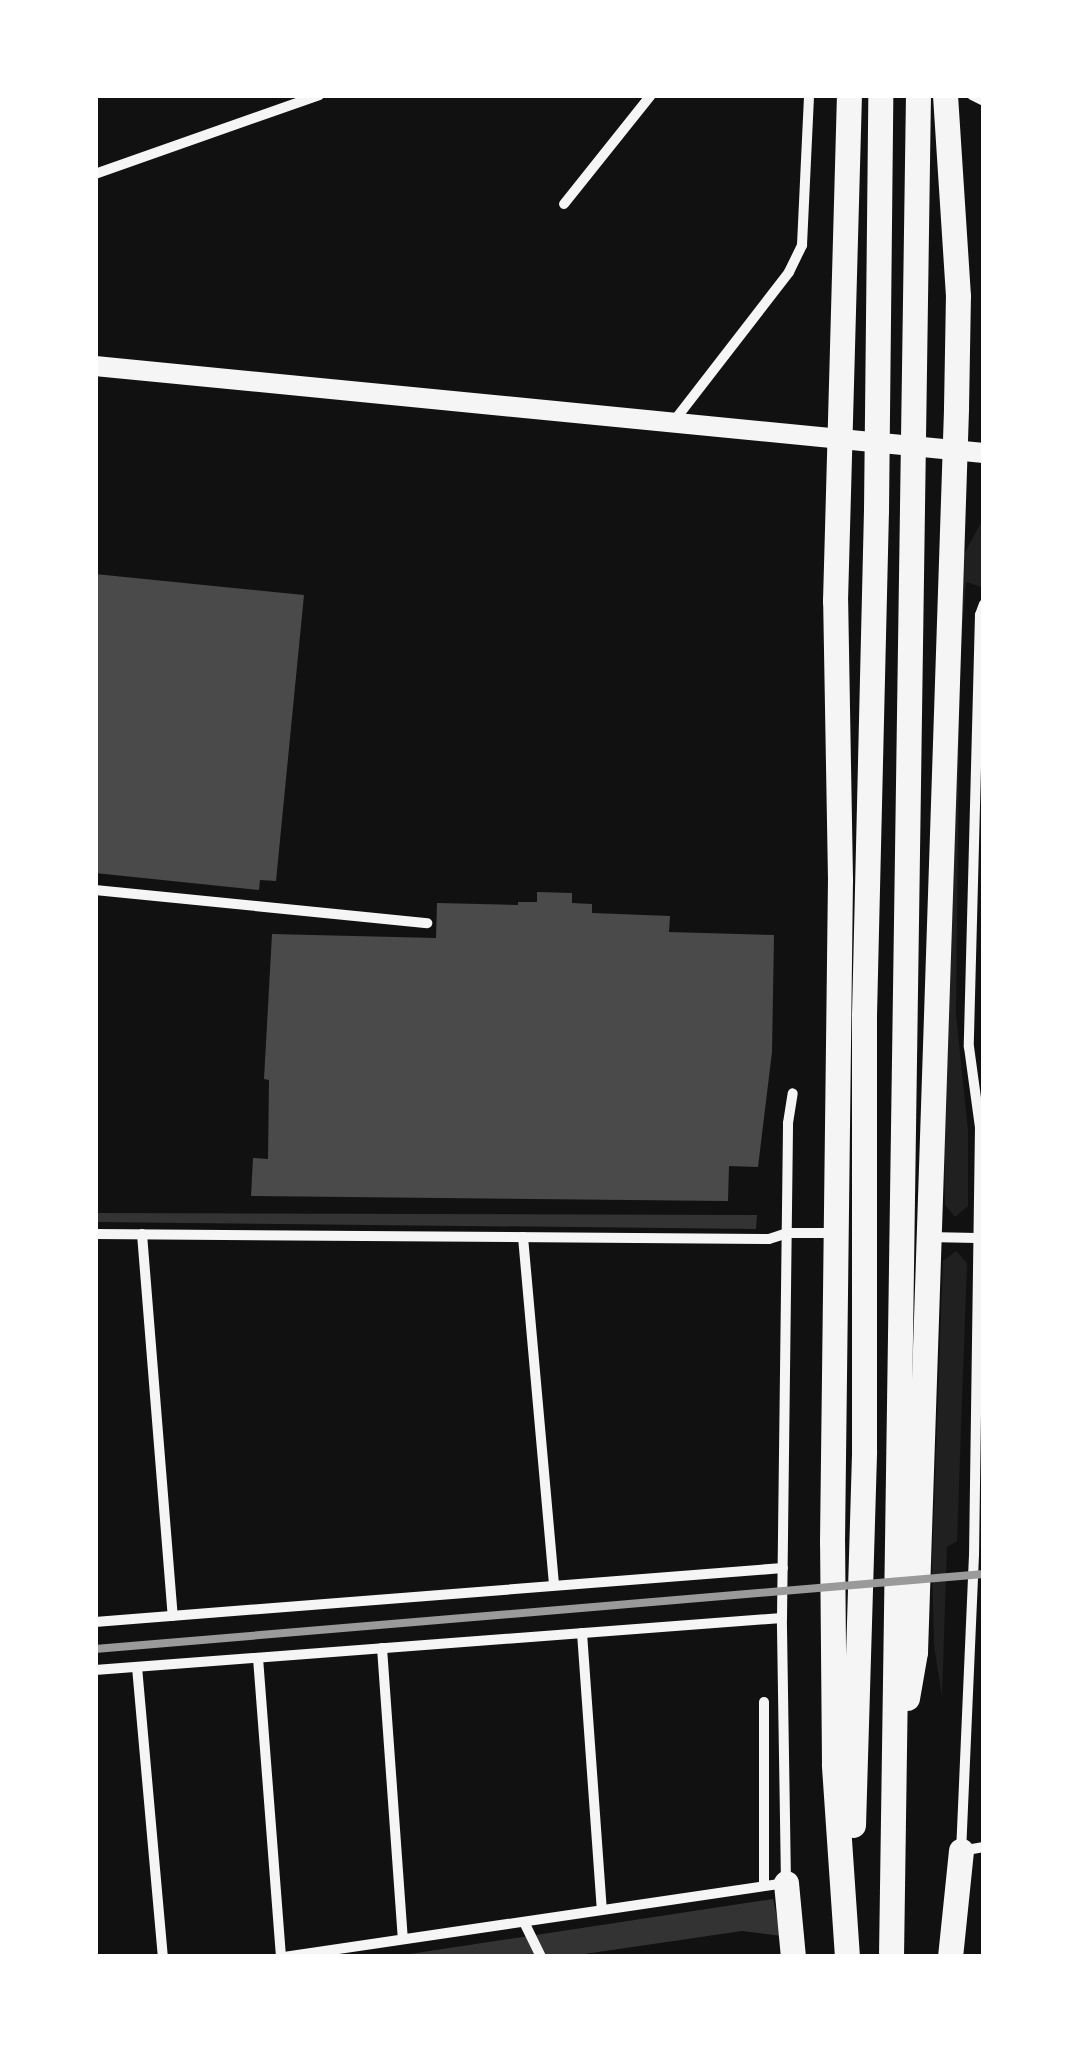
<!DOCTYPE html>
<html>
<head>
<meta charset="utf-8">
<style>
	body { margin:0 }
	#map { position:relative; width:1079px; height:2052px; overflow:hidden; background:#111; font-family:Figtree,sans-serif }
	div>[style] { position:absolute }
	.green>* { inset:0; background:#202020 }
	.water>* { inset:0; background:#333 }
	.building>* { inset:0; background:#4a4a4a }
	.minor>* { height:10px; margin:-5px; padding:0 5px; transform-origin:5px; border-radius:5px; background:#f5f5f5 }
	.secondary>* { height:20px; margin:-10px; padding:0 10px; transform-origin:10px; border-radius:10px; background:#f5f5f5 }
	.trunk>* { height:25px; margin:-12.5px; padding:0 12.5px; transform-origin:12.5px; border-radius:12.5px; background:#f5f5f5 }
	.rail>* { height:8px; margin:-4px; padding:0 4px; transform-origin:4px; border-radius:4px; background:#9a9a9a }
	span { translate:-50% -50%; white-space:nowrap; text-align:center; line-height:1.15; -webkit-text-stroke:8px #fff; paint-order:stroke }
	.frame { position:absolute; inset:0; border:98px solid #fff; pointer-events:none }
</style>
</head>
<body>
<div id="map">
	<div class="green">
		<div style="clip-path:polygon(984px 517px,984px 588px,966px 582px,960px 657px,956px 1014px,968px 1131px,968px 1206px,955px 1217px,945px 1205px,942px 1009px,963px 556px)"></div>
		<div style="clip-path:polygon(956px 1251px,967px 1263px,957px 1541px,947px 1547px,942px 1697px,934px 1646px,932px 1563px,943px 1261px)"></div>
	</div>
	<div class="water">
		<div style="clip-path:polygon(95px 1213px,757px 1215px,756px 1229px,95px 1222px)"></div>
		<div style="clip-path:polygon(773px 1899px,781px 1936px,742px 1931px,564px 1957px,390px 1957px)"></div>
	</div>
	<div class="building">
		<div style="clip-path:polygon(95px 574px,304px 595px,276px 881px,260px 880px,259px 890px,95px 873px)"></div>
		<div style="clip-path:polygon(537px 892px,572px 893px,572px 903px,592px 904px,592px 913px,670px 916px,669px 932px,774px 935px,772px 1052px,758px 1167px,729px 1166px,728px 1201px,251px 1196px,253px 1158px,268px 1159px,269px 1080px,264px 1079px,272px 934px,436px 938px,437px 903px,518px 905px,518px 902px,537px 902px)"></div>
	</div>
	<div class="minor">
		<div style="left:972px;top:95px;width:13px;rotate:27deg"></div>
		<div style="left:95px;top:174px;width:238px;rotate:-19.4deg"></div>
		<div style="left:564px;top:204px;width:139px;rotate:-51.4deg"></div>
		<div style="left:674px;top:421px;width:188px;rotate:-52.3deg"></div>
		<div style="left:789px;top:272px;width:30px;rotate:-64deg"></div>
		<div style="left:802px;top:245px;width:150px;rotate:-87.3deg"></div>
		<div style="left:984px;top:604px;width:12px;rotate:110deg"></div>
		<div style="left:980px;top:615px;width:432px;rotate:91.5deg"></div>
		<div style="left:969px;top:1047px;width:81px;rotate:82.2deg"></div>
		<div style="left:980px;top:1127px;width:428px;rotate:90.8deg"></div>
		<div style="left:974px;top:1555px;width:296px;rotate:92.5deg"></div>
		<div style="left:961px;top:1851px;width:23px;rotate:-10deg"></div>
		<div style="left:95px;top:890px;width:334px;rotate:5.7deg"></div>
		<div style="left:95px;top:1234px;width:674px;rotate:0.43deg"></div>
		<div style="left:769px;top:1239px;width:19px;rotate:-18deg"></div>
		<div style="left:787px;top:1233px;width:46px"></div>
		<div style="left:142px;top:1234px;width:383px;rotate:85.4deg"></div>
		<div style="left:523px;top:1237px;width:349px;rotate:84.9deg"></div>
		<div style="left:928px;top:1237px;width:49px;rotate:1.2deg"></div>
		<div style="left:95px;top:1622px;width:690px;rotate:-4.49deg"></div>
		<div style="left:582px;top:1633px;width:277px;rotate:85.9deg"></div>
		<div style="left:382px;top:1648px;width:291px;rotate:85.9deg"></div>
		<div style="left:258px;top:1658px;width:300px;rotate:85.6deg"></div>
		<div style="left:137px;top:1667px;width:291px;rotate:84.9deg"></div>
		<div style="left:95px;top:1670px;width:689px;rotate:-4.33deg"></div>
		<div style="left:764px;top:1885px;width:183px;rotate:-90deg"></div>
		<div style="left:524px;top:1922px;width:39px;rotate:64deg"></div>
		<div style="left:284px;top:1957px;width:507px;rotate:-8.39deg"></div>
		<div style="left:786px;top:1883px;width:265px;rotate:-90.9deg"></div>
		<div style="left:782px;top:1618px;width:495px;rotate:-89.3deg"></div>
		<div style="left:788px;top:1123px;width:30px;rotate:-81deg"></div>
	</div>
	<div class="secondary">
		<div style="left:95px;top:366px;width:893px;rotate:5.59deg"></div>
	</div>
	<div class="trunk">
		<div style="left:907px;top:1698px;width:47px;rotate:-80.1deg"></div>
		<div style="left:915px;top:1652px;width:1245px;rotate:-88.11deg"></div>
		<div style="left:956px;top:408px;width:112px;rotate:-89deg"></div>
		<div style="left:958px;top:296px;width:201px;rotate:-93.7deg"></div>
		<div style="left:853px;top:1825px;width:374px;rotate:-88.3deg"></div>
		<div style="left:864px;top:1451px;width:436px;rotate:-90deg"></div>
		<div style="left:864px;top:1015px;width:505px;rotate:-88.64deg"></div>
		<div style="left:876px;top:510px;width:415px;rotate:-89.4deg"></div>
		<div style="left:786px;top:1883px;width:74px;rotate:84.6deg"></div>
		<div style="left:847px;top:1957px;width:193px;rotate:-93.9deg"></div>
		<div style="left:834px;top:1764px;width:222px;rotate:-90.5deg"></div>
		<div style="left:832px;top:1542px;width:663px;rotate:-89.31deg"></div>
		<div style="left:840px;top:879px;width:278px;rotate:-91deg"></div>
		<div style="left:835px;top:601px;width:506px;rotate:-88.42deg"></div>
		<div style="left:891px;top:1957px;width:1862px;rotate:-89.17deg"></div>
		<div style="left:950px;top:1957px;width:107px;rotate:-84.1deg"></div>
	</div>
	<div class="rail">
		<div style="left:95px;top:1649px;width:892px;rotate:-4.82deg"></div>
	</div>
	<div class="frame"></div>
</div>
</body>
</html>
